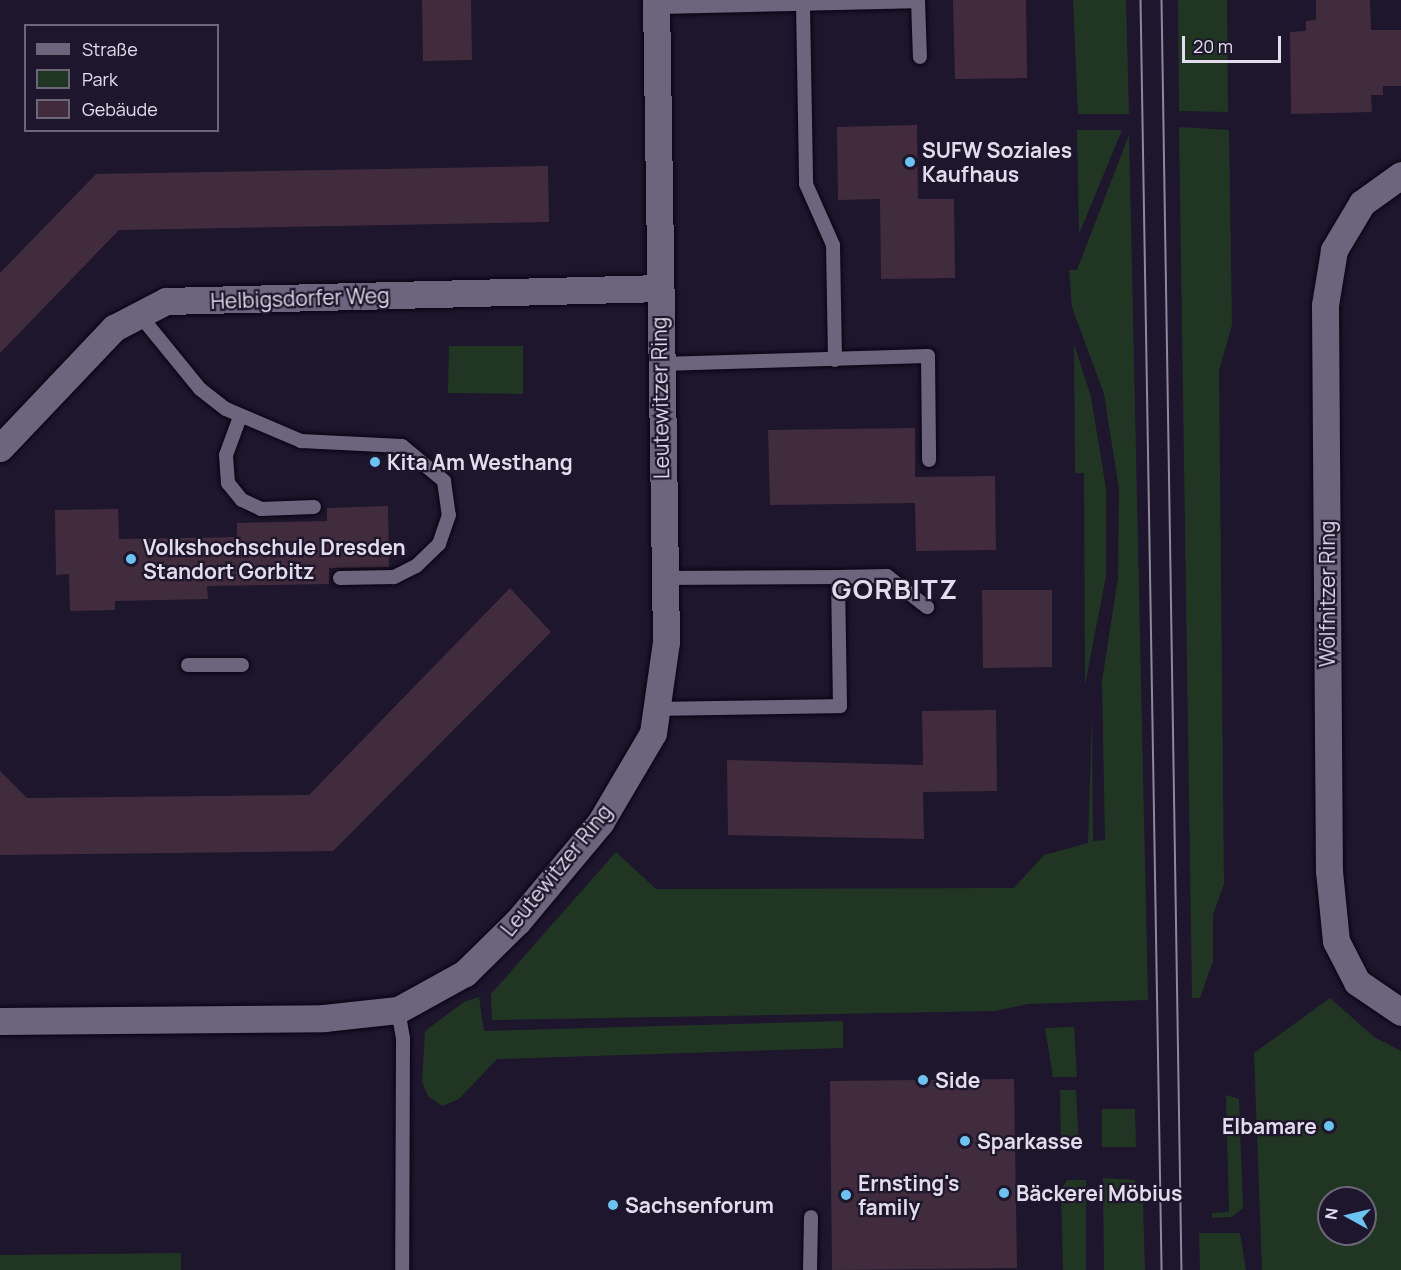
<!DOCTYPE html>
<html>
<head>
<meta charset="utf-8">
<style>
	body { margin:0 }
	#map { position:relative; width:1401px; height:1270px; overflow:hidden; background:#1e162c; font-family:Manrope,sans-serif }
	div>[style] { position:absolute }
	.green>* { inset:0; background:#203623 }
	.building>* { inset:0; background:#412c3d }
	.roads { filter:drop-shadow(0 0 2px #080313) drop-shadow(0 0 2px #080313) }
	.lane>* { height:14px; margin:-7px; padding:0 7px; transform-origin:7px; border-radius:7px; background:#6d647e }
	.street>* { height:27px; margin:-13.5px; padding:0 13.5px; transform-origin:13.5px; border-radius:13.5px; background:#6d647e }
	.tram>* { height:1.5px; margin:-0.75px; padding:0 0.75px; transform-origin:0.75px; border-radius:0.75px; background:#8e889a }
	.dots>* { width:16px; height:16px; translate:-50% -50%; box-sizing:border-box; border:3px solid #1e162c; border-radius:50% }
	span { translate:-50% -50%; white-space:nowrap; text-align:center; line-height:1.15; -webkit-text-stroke:4.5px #1e162c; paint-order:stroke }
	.poi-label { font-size:21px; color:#e2ddec; font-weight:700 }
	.left { translate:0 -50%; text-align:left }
	.right { translate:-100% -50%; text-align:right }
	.street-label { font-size:21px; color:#e2ddec }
	.district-label { font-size:27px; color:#e2ddec; font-weight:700; letter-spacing:1.5px }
	.legend { position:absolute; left:24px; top:24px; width:195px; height:108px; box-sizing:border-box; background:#1e162c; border:2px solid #6c6679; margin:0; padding:8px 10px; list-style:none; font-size:18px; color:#e2ddec }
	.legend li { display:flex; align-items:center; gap:12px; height:30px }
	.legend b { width:30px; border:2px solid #6c6679 }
	.north { position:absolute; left:1317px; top:1186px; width:60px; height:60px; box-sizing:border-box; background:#1e162c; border:2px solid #6c6679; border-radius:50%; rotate:278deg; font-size:16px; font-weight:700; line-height:24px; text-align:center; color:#e2ddec }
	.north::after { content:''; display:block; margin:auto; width:21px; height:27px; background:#6bc3f2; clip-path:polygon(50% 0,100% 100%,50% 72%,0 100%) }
	.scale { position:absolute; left:1182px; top:36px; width:99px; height:27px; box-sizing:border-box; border:3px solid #e2ddec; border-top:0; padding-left:8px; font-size:18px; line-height:21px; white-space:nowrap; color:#e2ddec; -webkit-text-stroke:4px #1e162c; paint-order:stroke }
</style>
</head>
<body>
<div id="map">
	<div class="green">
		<div style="clip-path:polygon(1073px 0,1126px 0,1129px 114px,1078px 114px)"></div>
		<div style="clip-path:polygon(1178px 0,1227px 0,1228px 112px,1179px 111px)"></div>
		<div style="clip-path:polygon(1179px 127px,1229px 130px,1232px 325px,1219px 371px,1224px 884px,1213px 915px,1213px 961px,1200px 998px,1192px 998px)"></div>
		<div style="clip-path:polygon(1077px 130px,1122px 130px,1079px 234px)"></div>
		<div style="clip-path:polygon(1129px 135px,1148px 1000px,1028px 1004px,995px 1011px,492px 1020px,491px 994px,616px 852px,656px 889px,1014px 888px,1044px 855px,1088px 843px,1092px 715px,1093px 841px,1105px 840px,1102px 681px,1118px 578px,1119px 489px,1104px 394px,1072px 307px,1069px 270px,1077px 270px)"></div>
		<div style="clip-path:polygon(1074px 344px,1091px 397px,1106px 489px,1106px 576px,1085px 685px,1084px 473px,1075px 473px)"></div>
		<div style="clip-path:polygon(449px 346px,523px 346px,523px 394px,448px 393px)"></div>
		<div style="clip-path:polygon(479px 997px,484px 1031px,843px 1021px,843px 1048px,497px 1059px,459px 1099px,442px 1106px,428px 1096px,422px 1082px,425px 1031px,464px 1002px)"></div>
		<div style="clip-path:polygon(evenodd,1330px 998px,1374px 1037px,1401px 1051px,1401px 1270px,1262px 1270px,1254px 1053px,1330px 998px,1329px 1198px,1365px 1198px,1365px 1234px,1329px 1234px,1329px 1198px)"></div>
		<div style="clip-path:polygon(1074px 1027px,1077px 1077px,1053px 1077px,1045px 1028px)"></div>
		<div style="clip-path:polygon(1060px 1090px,1076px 1090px,1079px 1147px,1061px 1147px)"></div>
		<div style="clip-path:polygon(1226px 1095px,1239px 1099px,1243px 1208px,1232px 1217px,1212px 1218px,1212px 1213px,1229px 1212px)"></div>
		<div style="clip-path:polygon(1102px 1109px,1135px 1109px,1136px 1147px,1102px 1147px)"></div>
		<div style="clip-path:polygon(1103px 1178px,1135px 1180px,1135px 1202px,1143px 1202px,1145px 1270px,1104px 1270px)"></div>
		<div style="clip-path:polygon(1067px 1180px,1086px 1180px,1086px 1270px,1063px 1270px,1061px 1190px)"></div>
		<div style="clip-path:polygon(1199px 1233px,1240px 1233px,1246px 1270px,1200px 1270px)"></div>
		<div style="clip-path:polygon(181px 1253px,181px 1270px,0 1270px,0 1255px)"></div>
	</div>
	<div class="building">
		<div style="clip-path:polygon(422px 0,471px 0,472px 60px,423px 61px)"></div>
		<div style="clip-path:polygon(953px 0,1026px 0,1027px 78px,955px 79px)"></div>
		<div style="clip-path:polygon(1316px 0,1370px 0,1371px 30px,1401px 30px,1401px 86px,1383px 86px,1383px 95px,1371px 95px,1372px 112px,1291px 114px,1290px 32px,1306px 31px,1306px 21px,1316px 20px)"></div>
		<div style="clip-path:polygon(917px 125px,918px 199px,954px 199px,955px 278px,881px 279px,880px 199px,838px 200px,837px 127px)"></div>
		<div style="clip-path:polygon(548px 166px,549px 222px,119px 230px,0 353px,0 273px,96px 174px)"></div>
		<div style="clip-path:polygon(915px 428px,915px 477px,995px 476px,996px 550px,916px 551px,915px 503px,770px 505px,768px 430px)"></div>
		<div style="clip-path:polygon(388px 506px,389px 567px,329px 568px,329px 584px,207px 586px,208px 599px,115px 601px,115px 610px,70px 611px,69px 574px,56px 575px,55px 510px,118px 509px,119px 539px,237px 537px,237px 523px,327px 521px,327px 508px)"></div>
		<div style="clip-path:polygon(510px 588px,551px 632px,333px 851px,0 855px,0 771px,27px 798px,309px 795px)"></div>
		<div style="clip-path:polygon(982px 590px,1052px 590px,1052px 667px,983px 668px)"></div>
		<div style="clip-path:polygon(996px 710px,997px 791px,923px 792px,924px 839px,728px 835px,727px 760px,923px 765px,922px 711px)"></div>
		<div style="clip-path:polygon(1014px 1079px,1017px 1268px,832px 1270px,830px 1081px)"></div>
	</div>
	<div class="roads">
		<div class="lane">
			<div style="left:803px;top:5px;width:179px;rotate:89deg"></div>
			<div style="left:806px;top:184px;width:67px;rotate:66.1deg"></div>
			<div style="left:833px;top:245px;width:115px;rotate:89deg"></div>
			<div style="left:656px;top:7px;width:262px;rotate:-1.3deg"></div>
			<div style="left:918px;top:1px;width:56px;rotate:88deg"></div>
			<div style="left:138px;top:313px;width:98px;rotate:50.8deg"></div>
			<div style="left:200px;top:389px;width:33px;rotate:38deg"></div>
			<div style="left:226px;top:409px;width:82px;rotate:23.1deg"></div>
			<div style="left:301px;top:441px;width:101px;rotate:2.8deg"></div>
			<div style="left:402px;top:446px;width:55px;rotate:39.8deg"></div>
			<div style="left:444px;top:481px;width:34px;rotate:82deg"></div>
			<div style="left:449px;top:515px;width:31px;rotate:109deg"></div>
			<div style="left:439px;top:544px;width:32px;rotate:136deg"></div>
			<div style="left:416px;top:566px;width:25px;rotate:153deg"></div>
			<div style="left:394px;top:577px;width:54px;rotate:178.9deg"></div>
			<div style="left:660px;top:364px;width:268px;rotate:-1.7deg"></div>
			<div style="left:928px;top:356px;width:104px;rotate:89.4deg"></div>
			<div style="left:240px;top:417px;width:40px;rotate:110.2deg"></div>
			<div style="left:226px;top:455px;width:28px;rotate:86deg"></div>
			<div style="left:228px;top:483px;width:22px;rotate:51deg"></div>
			<div style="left:242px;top:500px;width:21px;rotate:25deg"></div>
			<div style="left:261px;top:509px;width:53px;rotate:-2.2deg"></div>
			<div style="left:838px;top:577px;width:49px;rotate:-1.2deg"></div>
			<div style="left:887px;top:576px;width:51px;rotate:37.8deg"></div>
			<div style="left:188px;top:665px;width:54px"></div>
			<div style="left:659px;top:709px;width:181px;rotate:-0.9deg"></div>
			<div style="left:840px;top:706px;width:129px;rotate:-90.9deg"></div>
			<div style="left:838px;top:577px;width:174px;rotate:179.7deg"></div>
			<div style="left:398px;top:1010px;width:29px;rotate:80deg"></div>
			<div style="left:403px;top:1039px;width:231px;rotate:90.2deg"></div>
			<div style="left:810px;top:1270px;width:53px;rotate:-88.9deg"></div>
		</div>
		<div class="street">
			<div style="left:1401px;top:175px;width:48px;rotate:144.3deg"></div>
			<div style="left:1362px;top:203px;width:55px;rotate:120.8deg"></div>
			<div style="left:1334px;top:250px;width:56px;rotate:99.3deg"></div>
			<div style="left:1325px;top:305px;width:566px;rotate:89.6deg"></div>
			<div style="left:1329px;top:871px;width:70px;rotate:84.3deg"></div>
			<div style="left:1336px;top:941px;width:46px;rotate:62.9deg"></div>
			<div style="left:1357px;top:982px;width:53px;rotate:34.3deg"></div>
			<div style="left:0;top:448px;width:166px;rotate:-46.5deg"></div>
			<div style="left:114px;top:328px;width:59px;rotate:-27.4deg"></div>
			<div style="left:166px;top:301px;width:492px;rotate:-1.5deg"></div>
			<div style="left:0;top:1021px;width:324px;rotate:-0.5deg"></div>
			<div style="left:324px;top:1018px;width:74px;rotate:-6.2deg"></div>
			<div style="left:398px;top:1010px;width:77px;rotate:-28.9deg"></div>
			<div style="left:465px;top:973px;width:74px;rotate:-44.5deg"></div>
			<div style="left:518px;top:921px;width:128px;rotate:-50.1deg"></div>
			<div style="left:600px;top:823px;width:104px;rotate:-59.5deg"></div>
			<div style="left:653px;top:733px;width:92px;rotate:-81.9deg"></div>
			<div style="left:666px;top:642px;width:642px;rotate:-90.89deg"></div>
		</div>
	</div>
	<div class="tram">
		<div style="left:1141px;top:0;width:1270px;rotate:89.05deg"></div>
		<div style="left:1162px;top:0;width:1270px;rotate:89.1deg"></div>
	</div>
	<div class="dots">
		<div style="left:910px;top:162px;background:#6bc3f2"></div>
		<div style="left:375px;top:462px;background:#6bc3f2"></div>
		<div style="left:131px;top:559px;background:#6bc3f2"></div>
		<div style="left:923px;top:1080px;background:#6bc3f2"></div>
		<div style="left:1329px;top:1126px;background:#6bc3f2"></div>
		<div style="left:965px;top:1141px;background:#6bc3f2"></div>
		<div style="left:1004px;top:1193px;background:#6bc3f2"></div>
		<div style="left:846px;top:1195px;background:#6bc3f2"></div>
		<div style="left:613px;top:1205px;background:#6bc3f2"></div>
	</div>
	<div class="poi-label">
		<span class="left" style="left:922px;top:162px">SUFW Soziales<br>Kaufhaus</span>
		<span class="left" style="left:387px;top:462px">Kita Am Westhang</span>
		<span class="left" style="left:143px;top:559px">Volkshochschule Dresden<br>Standort Gorbitz</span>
		<span class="left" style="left:935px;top:1080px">Side</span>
		<span class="right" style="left:1317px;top:1126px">Elbamare</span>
		<span class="left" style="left:977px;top:1141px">Sparkasse</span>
		<span class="left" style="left:858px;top:1195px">Ernsting's<br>family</span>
		<span class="left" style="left:1016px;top:1193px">Bäckerei Möbius</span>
		<span class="left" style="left:625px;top:1205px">Sachsenforum</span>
	</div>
	<div class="street-label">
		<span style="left:300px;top:298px;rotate:-2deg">Helbigsdorfer Weg</span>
		<span style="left:660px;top:398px;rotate:-91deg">Leutewitzer Ring</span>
		<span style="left:1327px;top:594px;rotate:-90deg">Wölfnitzer Ring</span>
		<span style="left:556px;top:870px;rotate:-51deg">Leutewitzer Ring</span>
	</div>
	<div class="district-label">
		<span style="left:895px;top:589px">GORBITZ</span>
	</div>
	<ul class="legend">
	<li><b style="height:8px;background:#6d647e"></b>Straße</li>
	<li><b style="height:16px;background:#203623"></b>Park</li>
	<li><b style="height:16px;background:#412c3d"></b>Gebäude</li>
	</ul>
	<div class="north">N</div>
	<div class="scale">20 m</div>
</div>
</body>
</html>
